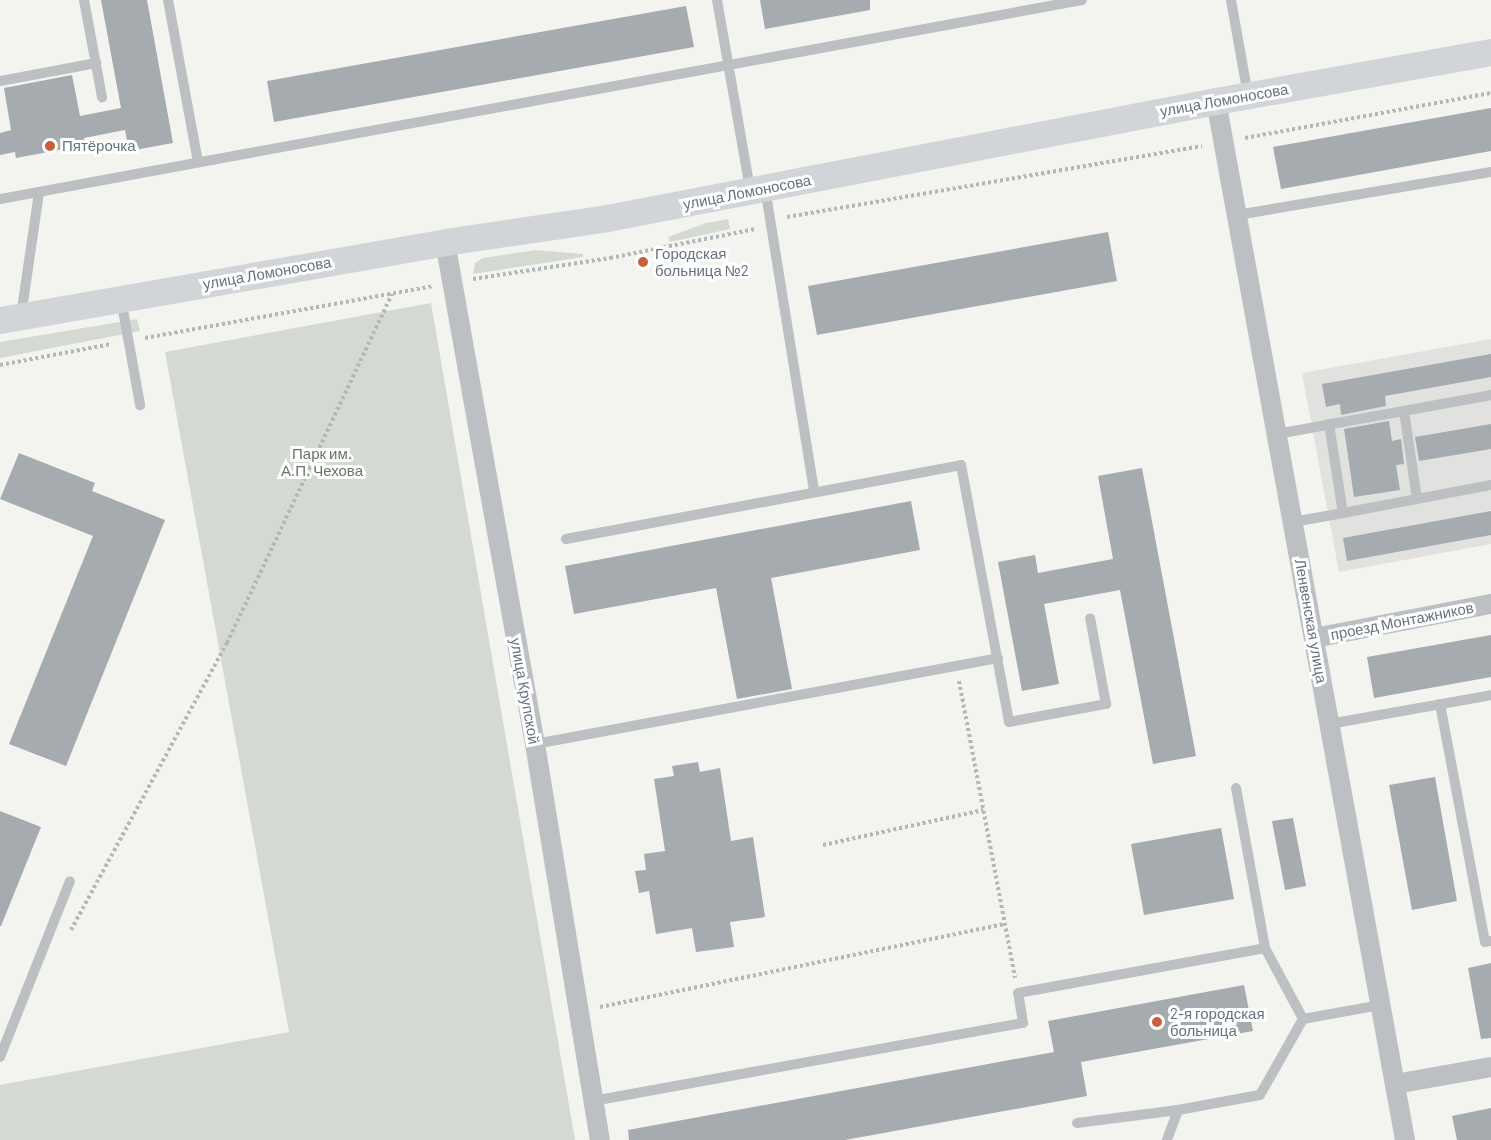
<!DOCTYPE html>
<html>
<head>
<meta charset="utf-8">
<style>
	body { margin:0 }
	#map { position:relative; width:1491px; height:1140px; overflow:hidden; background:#f3f3f0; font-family:Barlow,sans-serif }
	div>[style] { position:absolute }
	.built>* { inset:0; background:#e1e2e0 }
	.green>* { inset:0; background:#d4d9d2 }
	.building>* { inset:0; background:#a5abaf }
	.path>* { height:4px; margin-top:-2px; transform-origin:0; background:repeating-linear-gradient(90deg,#b4b7b9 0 3px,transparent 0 6px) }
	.lane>* { height:10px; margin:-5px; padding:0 5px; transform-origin:5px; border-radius:5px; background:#bdc0c3 }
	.street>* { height:20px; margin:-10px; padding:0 10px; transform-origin:10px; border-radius:10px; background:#bdc0c3 }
	.secondary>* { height:27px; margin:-13.5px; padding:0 13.5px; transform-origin:13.5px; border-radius:13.5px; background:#d1d5d8 }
	.dots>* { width:16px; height:16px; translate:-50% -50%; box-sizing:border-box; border:3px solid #fff; border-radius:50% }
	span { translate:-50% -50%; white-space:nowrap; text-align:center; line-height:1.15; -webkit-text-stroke:6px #fff; paint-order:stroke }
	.street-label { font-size:15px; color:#66727d }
	.poi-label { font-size:15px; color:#66727d }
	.left { translate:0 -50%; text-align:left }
	.park-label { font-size:15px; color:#677564 }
</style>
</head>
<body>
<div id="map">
	<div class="built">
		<div style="clip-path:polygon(1491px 339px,1491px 544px,1339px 572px,1302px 373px)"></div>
	</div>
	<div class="green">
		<div style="clip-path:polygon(728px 219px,730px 229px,670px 242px,668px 237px,706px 223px)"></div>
		<div style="clip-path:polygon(536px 250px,583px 254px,583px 257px,473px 274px,475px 263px,483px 258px)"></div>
		<div style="clip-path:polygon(431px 303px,575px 1140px,0 1140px,0 1085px,289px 1032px,165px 352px)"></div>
		<div style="clip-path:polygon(137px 319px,140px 331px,0 358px,0 342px)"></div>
	</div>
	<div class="building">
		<div style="clip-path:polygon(101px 0,147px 0,173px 143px,129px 151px,125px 130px,84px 138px,85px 145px,16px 158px,15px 152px,0 155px,0 133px,11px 130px,4px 88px,72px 75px,80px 116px,121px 108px)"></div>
		<div style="clip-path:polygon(760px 0,870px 0,870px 10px,765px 29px)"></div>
		<div style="clip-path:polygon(686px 6px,694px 47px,274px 122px,267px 81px)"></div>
		<div style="clip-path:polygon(1491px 108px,1491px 151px,1281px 189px,1273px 147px)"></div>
		<div style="clip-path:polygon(1108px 232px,1117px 281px,817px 335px,808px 286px)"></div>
		<div style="clip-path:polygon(1491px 354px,1491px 377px,1385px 396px,1386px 406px,1341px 415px,1340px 404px,1326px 407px,1322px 384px)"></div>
		<div style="clip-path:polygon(1389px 421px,1392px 441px,1401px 439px,1404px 464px,1396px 465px,1400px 490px,1354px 497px,1344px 429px)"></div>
		<div style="clip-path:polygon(1491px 424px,1491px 449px,1419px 461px,1415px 437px)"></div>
		<div style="clip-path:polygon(19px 453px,95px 483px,92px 491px,165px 520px,66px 766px,9px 744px,93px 536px,0 499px)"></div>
		<div style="clip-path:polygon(1142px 468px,1196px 756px,1153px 764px,1120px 590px,1044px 604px,1059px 684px,1022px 691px,998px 562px,1035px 555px,1038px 573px,1113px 559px,1098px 476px)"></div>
		<div style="clip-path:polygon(911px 501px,920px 550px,771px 578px,792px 689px,737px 699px,716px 588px,574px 614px,565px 566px)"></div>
		<div style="clip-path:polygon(1491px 511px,1491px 535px,1347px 561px,1343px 538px)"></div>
		<div style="clip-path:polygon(1491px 635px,1491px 677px,1374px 698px,1367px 657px)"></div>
		<div style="clip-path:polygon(698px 762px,700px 772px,720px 768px,731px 841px,753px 837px,765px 917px,730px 922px,734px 947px,696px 952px,692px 928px,656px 934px,649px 891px,639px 893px,635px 871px,646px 870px,644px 854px,665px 851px,654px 779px,674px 776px,672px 766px)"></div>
		<div style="clip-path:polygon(1435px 777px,1457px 901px,1412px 910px,1389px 785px)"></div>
		<div style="clip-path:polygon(0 811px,41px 827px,1px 926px,0 926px)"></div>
		<div style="clip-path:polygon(1293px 818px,1306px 886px,1285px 890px,1272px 821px)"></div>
		<div style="clip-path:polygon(1221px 828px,1234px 899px,1144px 915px,1131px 844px)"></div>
		<div style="clip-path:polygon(1491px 963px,1491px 1038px,1481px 1039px,1468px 968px)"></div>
		<div style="clip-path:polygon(1244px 985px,1253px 1031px,1081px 1062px,1087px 1096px,845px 1140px,629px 1140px,628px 1130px,1054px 1052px,1048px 1021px)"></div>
		<div style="clip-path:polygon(1491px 1108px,1491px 1140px,1457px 1140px,1452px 1116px)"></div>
	</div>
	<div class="path">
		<div style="left:1245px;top:138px;width:250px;rotate:-10.4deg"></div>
		<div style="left:787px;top:217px;width:421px;rotate:-9.7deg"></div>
		<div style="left:473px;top:279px;width:139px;rotate:-8.7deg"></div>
		<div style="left:610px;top:258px;width:148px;rotate:-11.3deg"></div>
		<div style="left:145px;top:338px;width:293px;rotate:-10.2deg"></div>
		<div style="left:0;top:365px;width:113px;rotate:-10.7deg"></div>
		<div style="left:959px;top:681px;width:302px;rotate:79.3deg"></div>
		<div style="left:823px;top:845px;width:164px;rotate:-12.3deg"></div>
		<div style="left:71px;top:930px;width:327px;rotate:-61.5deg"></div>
		<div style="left:227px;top:643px;width:386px;rotate:-64.7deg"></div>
		<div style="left:600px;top:1007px;width:413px;rotate:-11.6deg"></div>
	</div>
	<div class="lane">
		<div style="left:84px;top:0;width:99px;rotate:79.5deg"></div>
		<div style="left:168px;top:0;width:165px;rotate:79.5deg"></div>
		<div style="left:717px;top:0;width:192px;rotate:80.1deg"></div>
		<div style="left:1231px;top:0;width:97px;rotate:79.9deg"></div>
		<div style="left:0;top:81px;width:98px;rotate:-10.6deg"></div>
		<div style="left:765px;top:188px;width:308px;rotate:80.8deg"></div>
		<div style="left:0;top:199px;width:1100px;rotate:-10.42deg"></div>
		<div style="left:1237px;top:215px;width:258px;rotate:-9.6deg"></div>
		<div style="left:121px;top:299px;width:108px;rotate:79.8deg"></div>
		<div style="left:21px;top:316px;width:125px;rotate:-81.7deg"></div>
		<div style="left:1404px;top:411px;width:89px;rotate:81.6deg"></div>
		<div style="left:1329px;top:424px;width:90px;rotate:81.1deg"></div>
		<div style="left:1343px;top:513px;width:151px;rotate:-10.7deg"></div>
		<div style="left:1277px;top:434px;width:218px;rotate:-10.3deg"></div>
		<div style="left:1293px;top:522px;width:51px;rotate:-10.2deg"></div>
		<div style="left:566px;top:539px;width:402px;rotate:-10.6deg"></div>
		<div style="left:961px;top:465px;width:261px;rotate:79.4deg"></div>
		<div style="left:1009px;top:722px;width:99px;rotate:-10.5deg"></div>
		<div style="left:1106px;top:704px;width:87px;rotate:-100.5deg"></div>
		<div style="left:1440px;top:704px;width:242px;rotate:79.3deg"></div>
		<div style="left:1485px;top:942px;width:6px;rotate:-9deg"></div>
		<div style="left:1329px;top:724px;width:165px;rotate:-10.1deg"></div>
		<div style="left:535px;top:744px;width:471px;rotate:-10.5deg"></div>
		<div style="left:1236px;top:788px;width:163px;rotate:79.7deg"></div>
		<div style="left:0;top:1057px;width:189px;rotate:-68.3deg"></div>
		<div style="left:593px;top:1101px;width:437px;rotate:-10.3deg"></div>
		<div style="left:1023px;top:1023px;width:30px;rotate:-99deg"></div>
		<div style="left:1018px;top:993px;width:251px;rotate:-10.3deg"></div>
		<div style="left:1265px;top:948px;width:81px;rotate:61.8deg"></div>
		<div style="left:1077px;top:1123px;width:102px;rotate:-7.3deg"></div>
		<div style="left:1178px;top:1110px;width:83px;rotate:-10.4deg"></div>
		<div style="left:1260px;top:1095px;width:87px;rotate:-60.5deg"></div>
		<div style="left:1303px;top:1019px;width:78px;rotate:-10.3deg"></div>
		<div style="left:1167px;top:1140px;width:32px;rotate:-70deg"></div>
	</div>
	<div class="street">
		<div style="left:1216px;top:101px;width:1056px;rotate:79.69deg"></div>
		<div style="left:445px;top:242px;width:510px;rotate:79.84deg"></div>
		<div style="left:535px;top:744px;width:401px;rotate:80.7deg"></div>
		<div style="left:1314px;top:638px;width:180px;rotate:-10.9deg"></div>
		<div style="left:1395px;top:1084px;width:97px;rotate:-10deg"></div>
	</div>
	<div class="secondary">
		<div style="left:0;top:320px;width:452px;rotate:-9.9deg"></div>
		<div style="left:445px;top:242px;width:164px;rotate:-8.4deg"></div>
		<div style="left:607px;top:218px;width:620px;rotate:-10.88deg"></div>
		<div style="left:1216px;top:101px;width:279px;rotate:-10.1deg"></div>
	</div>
	<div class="dots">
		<div style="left:50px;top:146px;background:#ca5f39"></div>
		<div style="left:643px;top:262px;background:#ca5f39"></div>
		<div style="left:1157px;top:1022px;background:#ca5f39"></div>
	</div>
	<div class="street-label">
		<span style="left:1224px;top:100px;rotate:-10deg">улица Ломоносова</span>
		<span style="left:747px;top:192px;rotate:-11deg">улица Ломоносова</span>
		<span style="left:267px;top:273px;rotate:-10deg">улица Ломоносова</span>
		<span style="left:1311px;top:621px;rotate:80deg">Ленвенская улица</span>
		<span style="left:1402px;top:621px;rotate:-11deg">проезд Монтажников</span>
		<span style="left:525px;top:691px;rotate:80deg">улица Крупской</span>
	</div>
	<div class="poi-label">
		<span class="left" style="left:62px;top:146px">Пятёрочка</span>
		<span class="left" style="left:655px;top:262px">Городская<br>больница №2</span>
		<span class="left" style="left:1170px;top:1022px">2-я городская<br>больница</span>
	</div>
	<div class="park-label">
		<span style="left:322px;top:462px">Парк им.<br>А.П. Чехова</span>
	</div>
</div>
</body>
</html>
